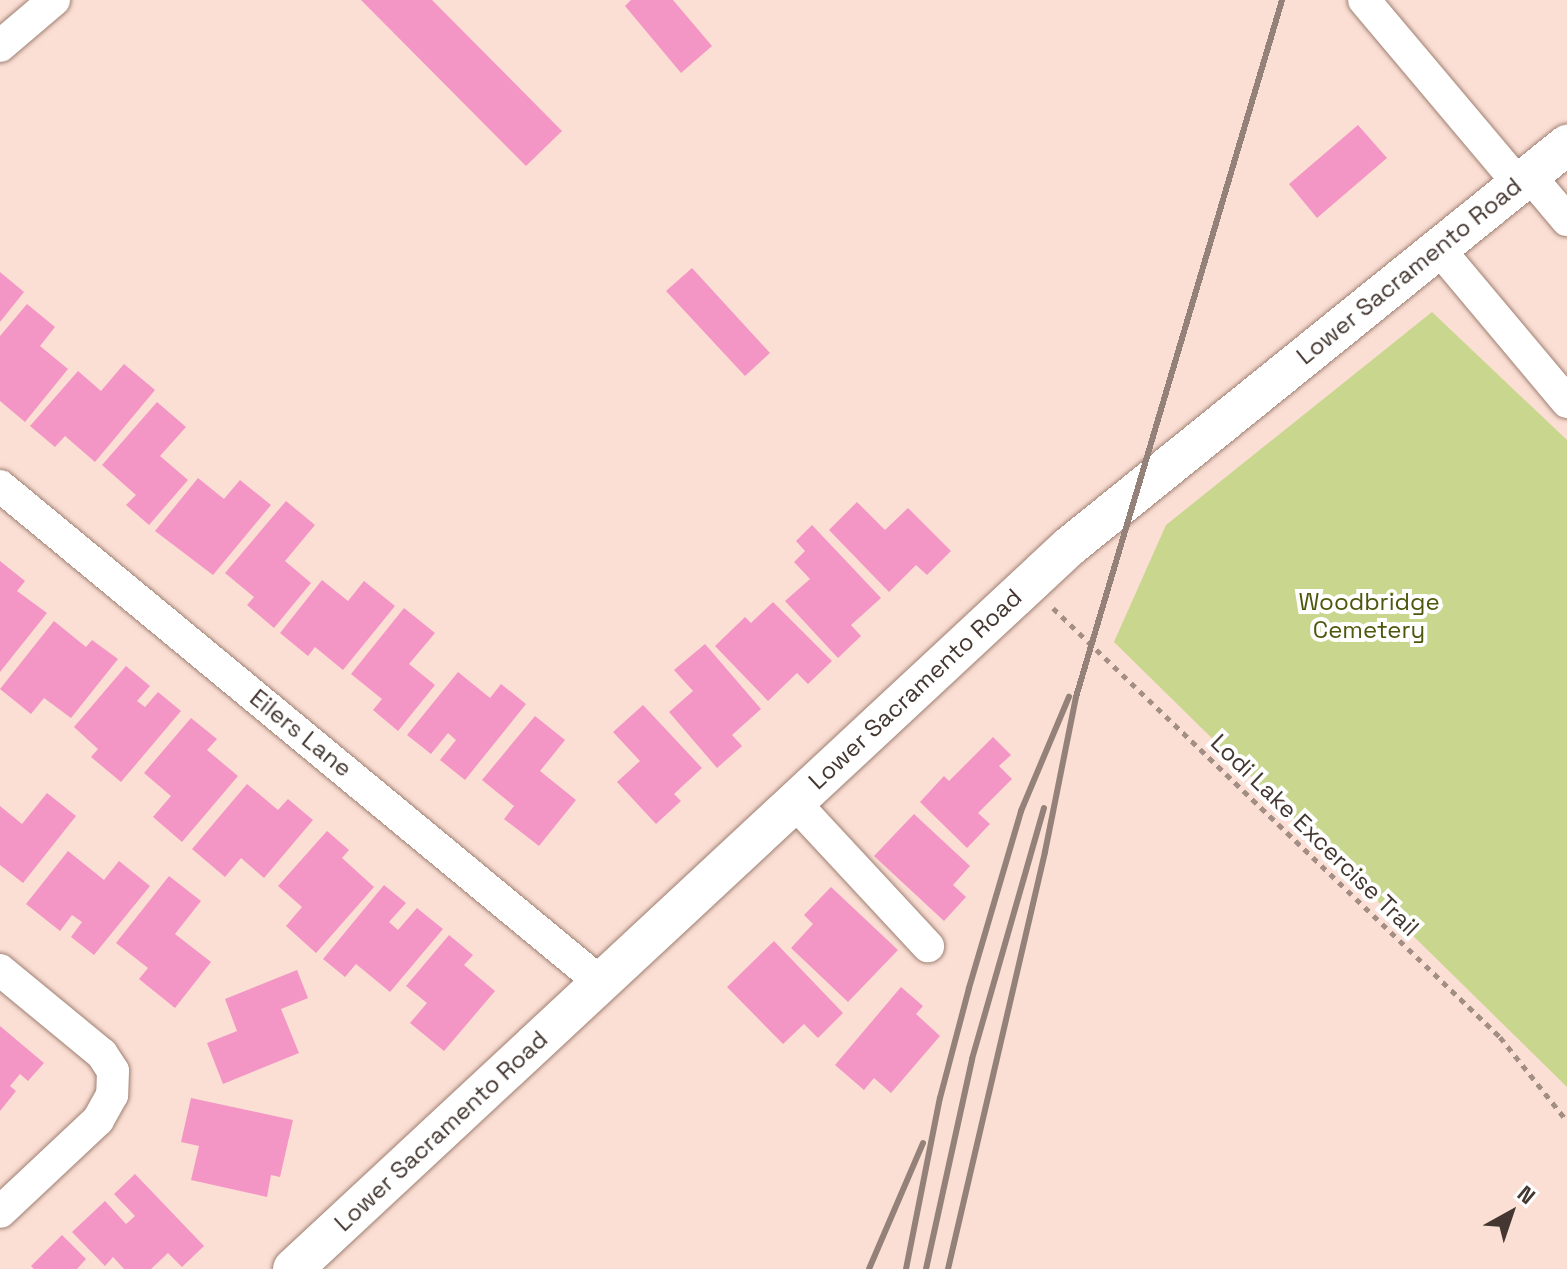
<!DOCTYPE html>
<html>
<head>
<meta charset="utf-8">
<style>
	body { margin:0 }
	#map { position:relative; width:1567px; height:1269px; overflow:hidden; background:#fbdfd4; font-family:"Space Grotesk",sans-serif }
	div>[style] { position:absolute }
	.green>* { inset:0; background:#c9d68e }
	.building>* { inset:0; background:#f496c5 }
	.path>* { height:5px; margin-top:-2.5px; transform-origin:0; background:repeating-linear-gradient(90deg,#a28e85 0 6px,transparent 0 12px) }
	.roads { filter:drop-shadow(0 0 2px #9e7f72) drop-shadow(0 0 2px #9e7f72) }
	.minor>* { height:32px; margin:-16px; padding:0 16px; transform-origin:16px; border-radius:16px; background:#fff }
	.major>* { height:40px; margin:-20px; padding:0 20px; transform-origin:20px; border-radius:20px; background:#fff }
	.rail>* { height:6px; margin:-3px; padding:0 3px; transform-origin:3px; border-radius:3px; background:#948179 }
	span { translate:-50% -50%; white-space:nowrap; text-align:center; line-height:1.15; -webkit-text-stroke:8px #fff; paint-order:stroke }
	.street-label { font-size:24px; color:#443731 }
	.park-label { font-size:24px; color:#4e570c }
	.north { position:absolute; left:1471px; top:1173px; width:80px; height:80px; -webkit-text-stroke:6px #fff; paint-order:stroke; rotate:40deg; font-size:22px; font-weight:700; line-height:32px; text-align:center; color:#443731 }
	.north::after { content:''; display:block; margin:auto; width:28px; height:36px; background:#443731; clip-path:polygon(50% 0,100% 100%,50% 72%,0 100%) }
</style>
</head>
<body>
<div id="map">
	<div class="green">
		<div style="clip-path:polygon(1432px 312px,1567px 440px,1567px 1087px,1114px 642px,1166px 525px)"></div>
	</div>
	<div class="building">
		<div style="clip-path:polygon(361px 0,432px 0,562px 131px,526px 166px)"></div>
		<div style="clip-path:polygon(631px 0,673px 0,712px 46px,681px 73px,625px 6px)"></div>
		<div style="clip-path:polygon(1358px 125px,1387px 158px,1317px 218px,1289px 184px)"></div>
		<div style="clip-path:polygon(692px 268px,770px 353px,745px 376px,666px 291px)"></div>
		<div style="clip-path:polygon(0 272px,24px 292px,0 322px)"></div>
		<div style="clip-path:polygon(27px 304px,55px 327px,40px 346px,68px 369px,25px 422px,0 401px,0 336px)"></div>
		<div style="clip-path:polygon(124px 364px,155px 390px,95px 462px,65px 436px,55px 447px,30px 426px,78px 371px,101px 391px)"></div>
		<div style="clip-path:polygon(157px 402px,186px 427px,160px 456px,188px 480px,149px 525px,126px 505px,136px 495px,102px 465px)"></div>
		<div style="clip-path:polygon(198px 478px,224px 499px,240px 480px,271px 505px,213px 575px,155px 531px)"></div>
		<div style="clip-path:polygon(286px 501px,315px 525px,285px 561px,311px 583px,274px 628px,247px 605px,254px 597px,225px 573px)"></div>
		<div style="clip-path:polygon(857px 502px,885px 530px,908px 508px,951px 551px,927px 575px,916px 565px,889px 592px,829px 530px)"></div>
		<div style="clip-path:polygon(812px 525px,881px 598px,851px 625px,861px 636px,838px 658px,785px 601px,810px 579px,794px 562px,805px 551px,796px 541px)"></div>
		<div style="clip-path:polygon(0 561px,25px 581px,17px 591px,47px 613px,0 672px)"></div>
		<div style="clip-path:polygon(322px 580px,348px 601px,364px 581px,395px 606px,343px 670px,315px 647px,308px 656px,280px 633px)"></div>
		<div style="clip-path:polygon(773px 602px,832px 661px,808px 684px,797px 673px,768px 701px,715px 646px,745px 617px,751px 623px)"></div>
		<div style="clip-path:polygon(404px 608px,435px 633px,409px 664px,435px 685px,398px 731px,373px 710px,382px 699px,351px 674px)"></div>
		<div style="clip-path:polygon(54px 621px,86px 647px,92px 640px,118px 659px,71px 718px,44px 698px,31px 714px,0 689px)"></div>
		<div style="clip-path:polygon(705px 644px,761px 709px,732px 735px,742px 746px,717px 768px,669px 712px,693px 691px,674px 670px)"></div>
		<div style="clip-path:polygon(126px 666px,150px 686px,137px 701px,145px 707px,158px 692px,181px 711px,121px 782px,91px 757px,98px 749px,74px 727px)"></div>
		<div style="clip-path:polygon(458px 672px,490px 698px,501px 684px,526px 704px,465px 780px,440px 760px,456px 740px,448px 733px,431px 754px,407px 735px)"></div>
		<div style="clip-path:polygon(643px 705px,702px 768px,674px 794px,681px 801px,656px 824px,617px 782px,640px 761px,613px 732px)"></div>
		<div style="clip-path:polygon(535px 716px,565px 740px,540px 771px,576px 800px,539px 846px,504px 819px,514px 806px,482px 780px)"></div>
		<div style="clip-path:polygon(191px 718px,217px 739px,207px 750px,238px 776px,182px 842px,153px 817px,171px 796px,144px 773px)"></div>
		<div style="clip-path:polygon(993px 737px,1011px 755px,999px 766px,1012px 779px,978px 813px,990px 824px,967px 848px,920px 802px,944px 776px,949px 781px)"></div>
		<div style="clip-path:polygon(247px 784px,278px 810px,288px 799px,313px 820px,264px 878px,241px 858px,225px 877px,192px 849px)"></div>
		<div style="clip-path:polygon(47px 793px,76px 816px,23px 883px,0 865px,0 806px,22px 824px)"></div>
		<div style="clip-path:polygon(914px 814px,970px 866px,953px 885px,966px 897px,944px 921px,874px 856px)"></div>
		<div style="clip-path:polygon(327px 831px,349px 850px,342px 858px,374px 887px,316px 953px,286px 926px,302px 907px,278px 886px)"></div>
		<div style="clip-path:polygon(68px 851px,104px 880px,119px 861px,150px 886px,94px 955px,71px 937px,82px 922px,72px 915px,60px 931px,26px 904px)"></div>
		<div style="clip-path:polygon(169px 876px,201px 901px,175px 934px,211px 962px,175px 1008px,139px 979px,148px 968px,116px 943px)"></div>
		<div style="clip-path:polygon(384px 885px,406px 903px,389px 922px,398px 930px,417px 908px,443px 929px,390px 992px,356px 964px,345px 977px,323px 959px)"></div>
		<div style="clip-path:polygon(831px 887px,898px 950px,848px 1002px,791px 948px,813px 924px,804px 915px)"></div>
		<div style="clip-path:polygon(449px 935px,473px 955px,464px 965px,495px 991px,444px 1051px,410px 1023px,427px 1003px,406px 986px)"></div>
		<div style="clip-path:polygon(774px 941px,843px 1013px,818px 1038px,804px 1024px,783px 1044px,727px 987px)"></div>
		<div style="clip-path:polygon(297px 970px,308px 998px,281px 1009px,299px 1053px,223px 1084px,207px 1043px,237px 1031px,225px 999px)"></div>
		<div style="clip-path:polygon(901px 987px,923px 1006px,916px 1014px,940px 1036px,891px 1093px,874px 1078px,864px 1090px,835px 1065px)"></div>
		<div style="clip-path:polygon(0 1026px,44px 1063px,28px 1081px,20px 1074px,10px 1086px,16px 1091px,0 1111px)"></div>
		<div style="clip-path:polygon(191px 1098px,293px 1120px,280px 1177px,271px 1175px,267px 1197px,191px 1180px,199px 1146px,181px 1142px)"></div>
		<div style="clip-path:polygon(135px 1174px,204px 1246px,182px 1267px,168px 1253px,151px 1269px,124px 1269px,113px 1257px,105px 1266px,72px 1232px,105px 1201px,126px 1224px,135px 1216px,114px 1194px)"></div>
		<div style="clip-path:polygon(62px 1235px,86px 1259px,77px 1269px,34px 1269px,31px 1266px)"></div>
	</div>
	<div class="path">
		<div style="left:1053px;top:608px;width:620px;rotate:43.82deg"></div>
		<div style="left:1500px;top:1037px;width:107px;rotate:51.4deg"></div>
	</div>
	<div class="roads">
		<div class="minor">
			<div style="left:1364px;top:0;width:239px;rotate:49.9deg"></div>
			<div style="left:0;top:46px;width:71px;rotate:-40.4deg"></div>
			<div style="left:1529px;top:175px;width:59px;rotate:49.8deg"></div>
			<div style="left:1438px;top:248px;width:201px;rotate:50deg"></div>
			<div style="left:0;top:486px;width:778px;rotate:39.58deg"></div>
			<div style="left:794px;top:802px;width:197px;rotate:47.1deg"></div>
			<div style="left:0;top:970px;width:132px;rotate:39.5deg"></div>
			<div style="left:102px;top:1054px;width:20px;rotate:57deg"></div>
			<div style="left:113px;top:1071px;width:24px;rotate:92deg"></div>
			<div style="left:112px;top:1095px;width:29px;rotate:119deg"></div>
			<div style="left:98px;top:1120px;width:134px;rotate:136.8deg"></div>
		</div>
		<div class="major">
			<div style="left:293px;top:1269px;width:1061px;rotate:-42.94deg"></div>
			<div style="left:1070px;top:546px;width:639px;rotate:-38.9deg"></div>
		</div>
	</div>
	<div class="rail">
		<div style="left:869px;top:1269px;width:137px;rotate:-66.8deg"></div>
		<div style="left:906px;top:1269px;width:174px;rotate:-78.8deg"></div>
		<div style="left:940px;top:1098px;width:114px;rotate:-75.2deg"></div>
		<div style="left:969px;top:988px;width:184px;rotate:-73.6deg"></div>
		<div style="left:1021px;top:811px;width:124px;rotate:-67.2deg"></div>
		<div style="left:926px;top:1269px;width:215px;rotate:-77.6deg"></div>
		<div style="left:972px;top:1059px;width:261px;rotate:-74deg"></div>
		<div style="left:948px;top:1269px;width:428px;rotate:-76.9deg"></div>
		<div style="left:1045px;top:852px;width:158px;rotate:-78.7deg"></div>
		<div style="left:1076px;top:697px;width:727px;rotate:-73.53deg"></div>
	</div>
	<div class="street-label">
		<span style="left:1409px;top:271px;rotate:-39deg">Lower Sacramento Road</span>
		<span style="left:915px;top:689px;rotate:-43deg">Lower Sacramento Road</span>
		<span style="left:301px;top:733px;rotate:39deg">Eilers Lane</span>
		<span style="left:1315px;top:835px;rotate:44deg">Lodi Lake Excercise Trail</span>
		<span style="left:441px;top:1131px;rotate:-43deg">Lower Sacramento Road</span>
	</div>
	<div class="park-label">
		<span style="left:1369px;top:616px">Woodbridge<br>Cemetery</span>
	</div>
	<div class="north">N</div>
</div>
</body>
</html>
